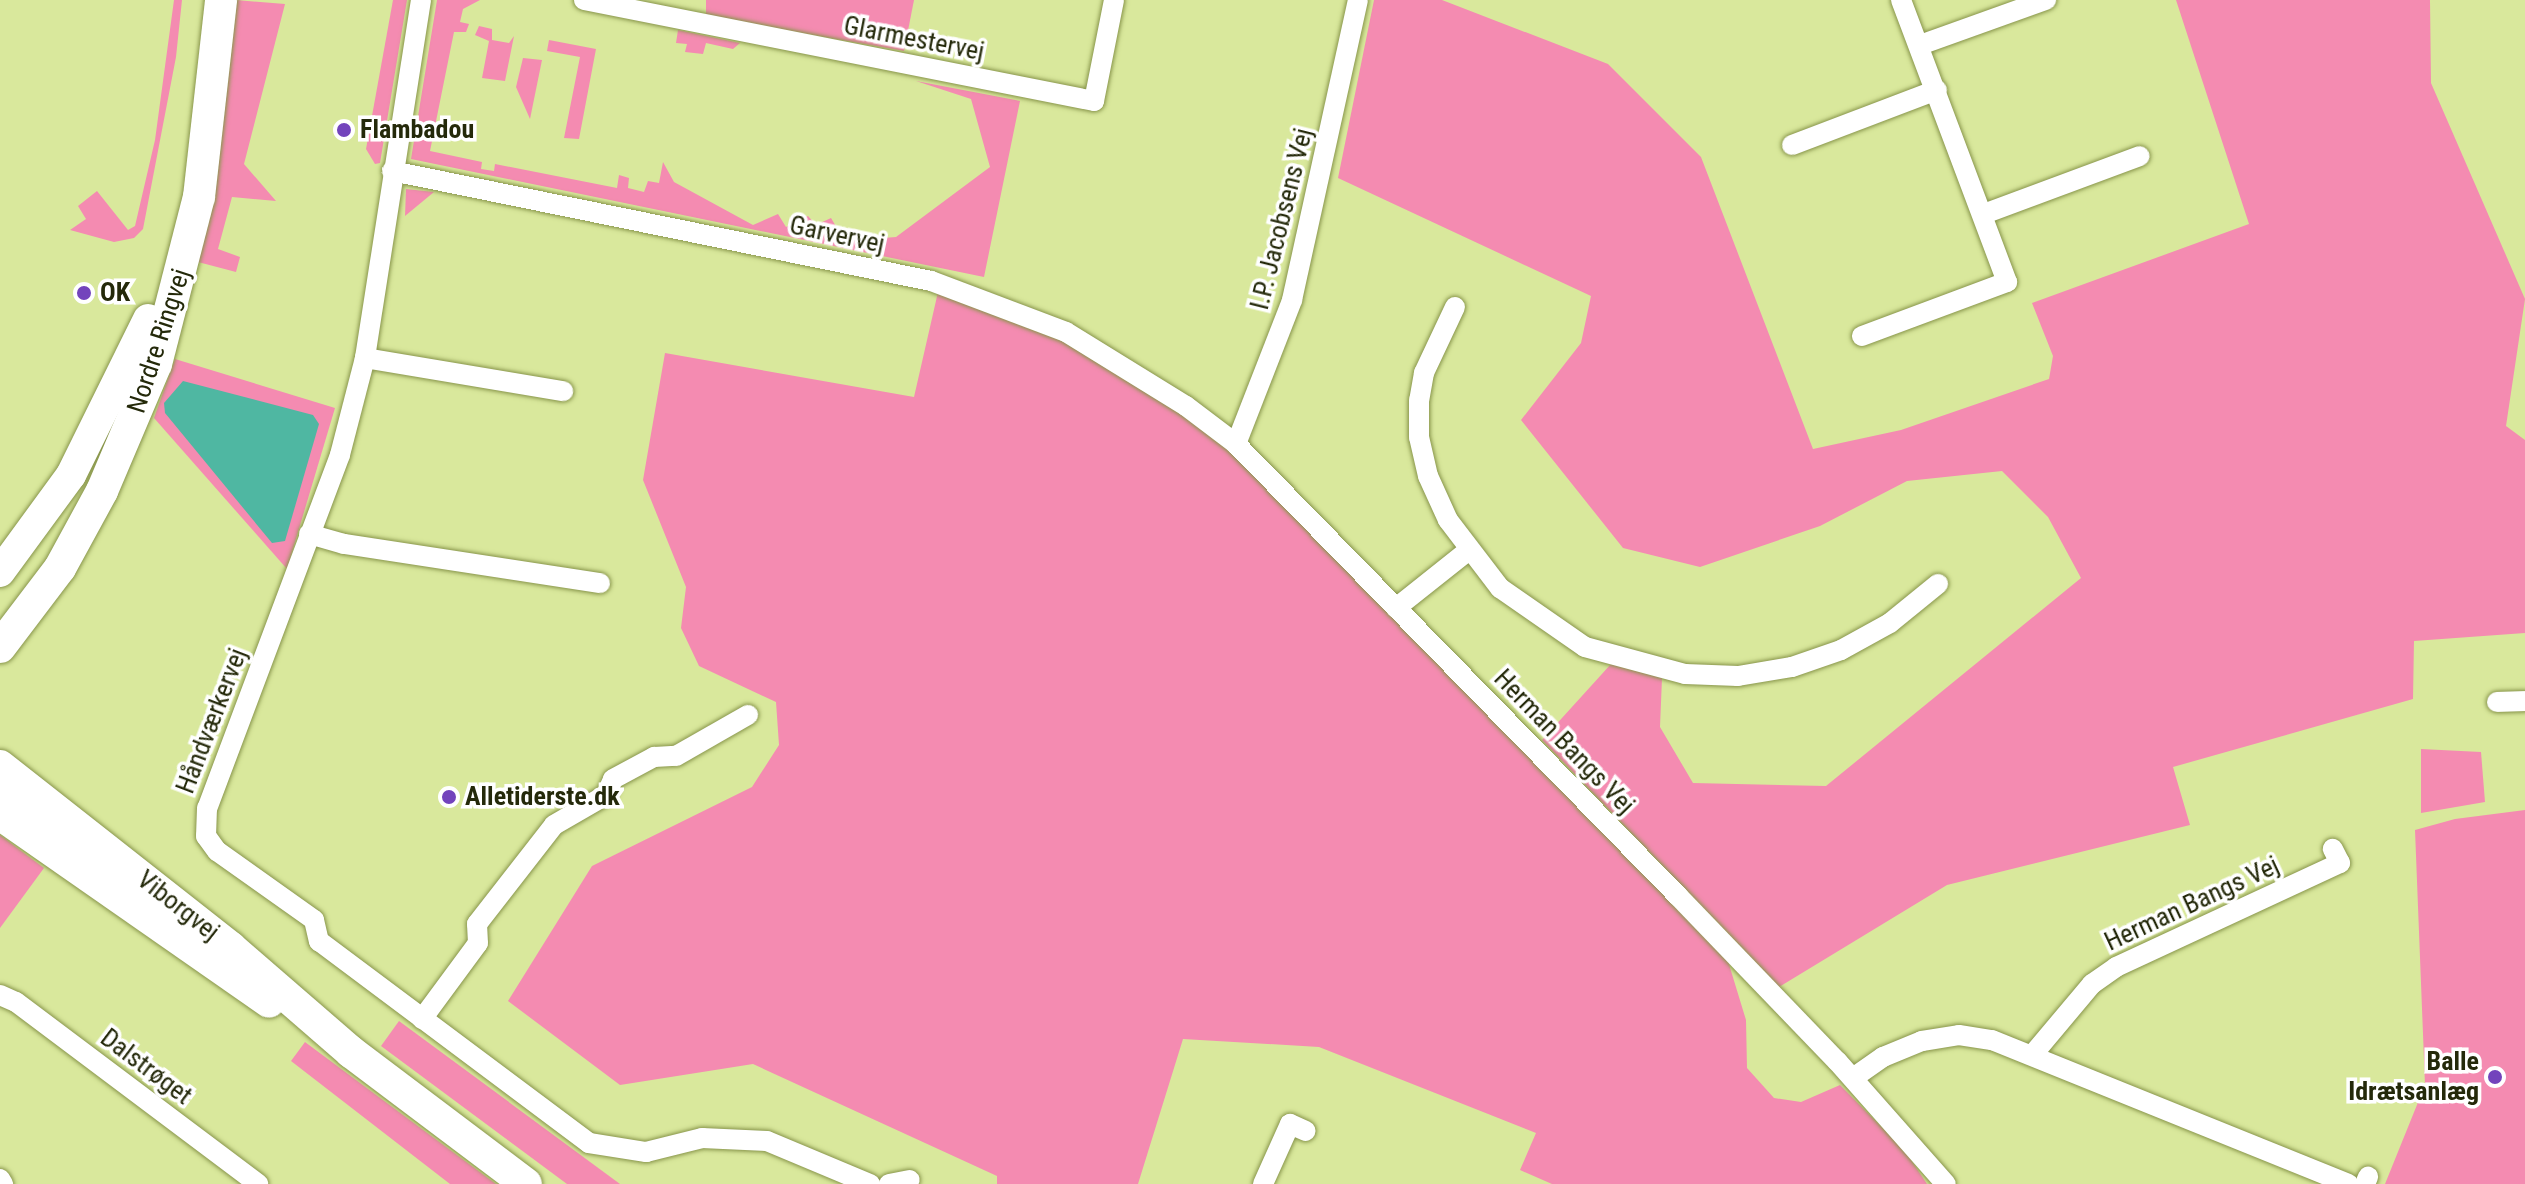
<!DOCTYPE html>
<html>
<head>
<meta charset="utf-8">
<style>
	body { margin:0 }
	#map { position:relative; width:2525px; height:1184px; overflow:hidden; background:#d9e89c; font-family:"Roboto Condensed",sans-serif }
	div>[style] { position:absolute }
	.green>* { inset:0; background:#f48bb1 }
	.water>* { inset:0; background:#4fb7a2 }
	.roads { filter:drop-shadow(0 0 2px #88954b) drop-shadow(0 0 2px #88954b) }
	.minor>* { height:20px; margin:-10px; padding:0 10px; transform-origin:10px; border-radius:10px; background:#fff }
	.secondary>* { height:30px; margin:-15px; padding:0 15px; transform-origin:15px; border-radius:15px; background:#fff }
	.primary>* { height:32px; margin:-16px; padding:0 16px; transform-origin:16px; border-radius:16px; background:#fff }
	.dots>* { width:22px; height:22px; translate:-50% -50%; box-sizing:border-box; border:4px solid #fff; border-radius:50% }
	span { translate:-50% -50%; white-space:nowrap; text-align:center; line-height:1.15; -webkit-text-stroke:7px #fff; paint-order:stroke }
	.street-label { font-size:26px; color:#24290a }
	.poi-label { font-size:26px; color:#24290a; font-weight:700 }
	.left { translate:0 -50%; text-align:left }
	.right { translate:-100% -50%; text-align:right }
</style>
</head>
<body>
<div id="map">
	<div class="green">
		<div style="clip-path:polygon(174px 0,182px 0,176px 57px,143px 229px,134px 238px,114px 242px,70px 230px,86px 219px,78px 206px,97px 191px,128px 230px,135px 226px,155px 140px)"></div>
		<div style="clip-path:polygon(236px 0,285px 4px,244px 164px,276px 201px,232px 197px,218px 249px,240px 257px,236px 272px,198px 262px,212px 190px)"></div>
		<div style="clip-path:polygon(393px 0,407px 0,380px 163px,375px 164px,366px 149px)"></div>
		<div style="clip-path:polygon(437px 0,480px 0,463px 9px,460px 22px,469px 24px,466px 32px,454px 32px,430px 151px,482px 162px,481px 169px,494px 171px,495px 164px,617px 188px,619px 175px,629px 178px,628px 188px,644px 192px,648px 181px,659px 183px,663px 162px,674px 182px,753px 225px,778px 214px,786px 227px,808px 216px,816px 225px,831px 218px,841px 235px,857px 240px,896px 237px,990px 167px,971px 99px,916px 81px,1020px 101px,984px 277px,411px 159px)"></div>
		<div style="clip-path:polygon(706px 0,914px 0,904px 51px,706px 16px)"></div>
		<div style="clip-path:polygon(1374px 0,1442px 0,1608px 64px,1701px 157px,1813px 449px,1901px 430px,2049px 379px,2053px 356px,2032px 303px,2249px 224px,2176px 0,2430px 0,2431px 83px,2525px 299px,2506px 426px,2525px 440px,2525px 633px,2414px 641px,2413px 699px,2173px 767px,2190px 825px,1947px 885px,1779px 987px,1542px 740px,1611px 664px,1662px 678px,1660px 727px,1693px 783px,1826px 786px,2081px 578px,2048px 517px,2002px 471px,1907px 481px,1820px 526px,1700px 567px,1623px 548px,1521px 420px,1581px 343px,1591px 296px,1338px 178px)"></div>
		<div style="clip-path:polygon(479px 26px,492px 29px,492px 40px,509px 43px,514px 36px,505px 81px,482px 78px,489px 41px,475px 35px)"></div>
		<div style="clip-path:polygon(678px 30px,740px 43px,733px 49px,706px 43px,703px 54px,685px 52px,687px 44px,676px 43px)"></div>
		<div style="clip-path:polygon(549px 40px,596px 49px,579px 139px,564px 138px,580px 57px,547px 51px)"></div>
		<div style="clip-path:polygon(523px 58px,542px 60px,530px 119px,516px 87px)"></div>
		<div style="clip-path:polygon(406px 189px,434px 192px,405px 216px)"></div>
		<div style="clip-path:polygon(938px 292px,1070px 341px,1156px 394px,1231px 451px,1728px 961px,1746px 1020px,1747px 1068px,1774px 1098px,1801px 1102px,1840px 1085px,1905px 1151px,1927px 1184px,1552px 1184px,1520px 1170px,1536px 1133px,1319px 1047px,1183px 1039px,1138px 1184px,997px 1184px,997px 1176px,753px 1064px,620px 1085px,508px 1001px,592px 866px,752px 787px,779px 745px,776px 702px,699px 666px,681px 628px,686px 587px,643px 480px,665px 353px,914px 397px)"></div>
		<div style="clip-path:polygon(175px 359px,335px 408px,287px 569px,154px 418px)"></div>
		<div style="clip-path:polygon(2421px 749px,2481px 752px,2485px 802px,2421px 813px)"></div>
		<div style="clip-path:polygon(2525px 810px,2525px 1184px,2385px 1184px,2425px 1085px,2415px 830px,2455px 819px)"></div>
		<div style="clip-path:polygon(0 835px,44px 868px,0 928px)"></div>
		<div style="clip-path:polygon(399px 1021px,620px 1184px,567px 1184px,381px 1046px)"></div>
		<div style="clip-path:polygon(305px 1042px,399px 1112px,496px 1184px,450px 1184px,291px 1061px)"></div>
	</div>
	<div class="water">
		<div style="clip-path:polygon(183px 381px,313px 415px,319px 424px,285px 541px,272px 543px,165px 413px,164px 403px)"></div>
	</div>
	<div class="roads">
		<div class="minor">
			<div style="left:421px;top:0;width:362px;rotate:98.9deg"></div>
			<div style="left:365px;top:358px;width:100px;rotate:104.5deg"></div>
			<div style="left:340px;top:455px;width:377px;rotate:110.6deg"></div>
			<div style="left:207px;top:808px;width:28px;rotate:92deg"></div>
			<div style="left:206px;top:836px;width:19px;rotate:54deg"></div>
			<div style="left:217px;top:851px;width:119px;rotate:35.4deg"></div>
			<div style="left:314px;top:920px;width:22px;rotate:77deg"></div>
			<div style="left:319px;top:941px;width:337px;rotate:36.8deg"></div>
			<div style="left:589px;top:1143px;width:58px;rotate:9deg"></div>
			<div style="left:646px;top:1152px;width:58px;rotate:-14deg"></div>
			<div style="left:702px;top:1138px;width:65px;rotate:2.6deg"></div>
			<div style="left:767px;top:1141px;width:112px;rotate:22.7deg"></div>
			<div style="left:584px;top:0;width:520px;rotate:11.2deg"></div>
			<div style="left:1094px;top:101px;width:103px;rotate:-78.8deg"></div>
			<div style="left:1920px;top:45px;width:134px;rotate:-19.7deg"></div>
			<div style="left:1792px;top:145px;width:155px;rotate:-20.8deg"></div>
			<div style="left:392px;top:171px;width:550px;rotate:11.53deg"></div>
			<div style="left:931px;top:281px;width:144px;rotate:20.7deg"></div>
			<div style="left:1066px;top:332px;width:141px;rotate:31.7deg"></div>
			<div style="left:1186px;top:406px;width:63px;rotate:37.2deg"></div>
			<div style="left:1236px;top:444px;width:632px;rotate:45.64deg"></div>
			<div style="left:1678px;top:896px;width:229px;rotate:46.1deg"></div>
			<div style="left:1837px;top:1061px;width:164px;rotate:48.5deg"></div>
			<div style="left:1984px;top:214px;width:166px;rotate:-20.4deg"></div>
			<div style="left:1455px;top:307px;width:73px;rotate:115.2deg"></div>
			<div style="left:1424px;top:373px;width:27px;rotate:100deg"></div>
			<div style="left:1419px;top:400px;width:37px;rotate:90deg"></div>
			<div style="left:1419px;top:437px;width:40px;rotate:77deg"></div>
			<div style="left:1428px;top:476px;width:48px;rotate:65.6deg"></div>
			<div style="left:1448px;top:520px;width:86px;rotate:52.6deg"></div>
			<div style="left:1500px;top:588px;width:103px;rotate:34.8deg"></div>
			<div style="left:1585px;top:647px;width:104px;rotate:15.1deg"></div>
			<div style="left:1685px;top:674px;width:53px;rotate:2.2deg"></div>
			<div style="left:1738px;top:676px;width:55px;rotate:-9.5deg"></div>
			<div style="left:1792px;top:667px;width:52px;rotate:-19.1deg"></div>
			<div style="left:1841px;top:650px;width:56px;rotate:-28.9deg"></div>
			<div style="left:1890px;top:623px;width:62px;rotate:-39.1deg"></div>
			<div style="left:1862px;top:336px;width:155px;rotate:-20.4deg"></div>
			<div style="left:2007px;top:282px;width:301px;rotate:-110.6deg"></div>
			<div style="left:365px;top:358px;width:201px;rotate:9.5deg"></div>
			<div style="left:1236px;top:444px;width:155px;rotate:-68.7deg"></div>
			<div style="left:1292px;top:300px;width:307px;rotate:-77.6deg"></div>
			<div style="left:309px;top:534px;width:36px;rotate:16deg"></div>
			<div style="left:344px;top:544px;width:259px;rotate:8.7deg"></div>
			<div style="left:1396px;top:608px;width:93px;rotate:-38.5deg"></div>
			<div style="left:2497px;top:702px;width:28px;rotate:-2deg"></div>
			<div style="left:0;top:995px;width:17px;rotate:24deg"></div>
			<div style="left:16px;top:1002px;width:303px;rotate:36.9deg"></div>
			<div style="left:422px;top:1019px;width:94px;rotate:-53.6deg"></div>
			<div style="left:478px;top:943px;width:19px;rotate:-93deg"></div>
			<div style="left:477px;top:924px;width:125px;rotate:-52.1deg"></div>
			<div style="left:554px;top:825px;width:60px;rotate:-30deg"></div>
			<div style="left:606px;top:795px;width:17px;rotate:-66deg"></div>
			<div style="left:613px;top:779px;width:47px;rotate:-28.2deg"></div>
			<div style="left:654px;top:757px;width:22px;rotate:-3deg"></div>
			<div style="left:676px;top:756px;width:83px;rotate:-29.7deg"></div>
			<div style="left:2034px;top:1053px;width:90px;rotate:-50deg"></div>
			<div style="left:2092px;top:984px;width:29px;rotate:-35deg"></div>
			<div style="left:2116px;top:967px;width:247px;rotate:-24.9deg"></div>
			<div style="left:2340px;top:863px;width:16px;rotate:-117deg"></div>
			<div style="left:1853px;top:1078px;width:37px;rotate:-35deg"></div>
			<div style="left:1883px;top:1057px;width:42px;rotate:-22.3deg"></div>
			<div style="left:1922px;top:1041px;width:37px;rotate:-9deg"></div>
			<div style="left:1959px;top:1035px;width:33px;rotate:9deg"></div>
			<div style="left:1992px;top:1040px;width:384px;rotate:22deg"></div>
			<div style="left:0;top:1179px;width:6px;rotate:59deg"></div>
			<div style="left:889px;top:1184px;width:21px;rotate:-11deg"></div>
			<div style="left:1263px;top:1184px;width:66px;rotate:-65.8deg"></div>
			<div style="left:1290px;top:1124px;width:17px;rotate:24deg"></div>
			<div style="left:2365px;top:1184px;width:8px;rotate:-67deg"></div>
		</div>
		<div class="secondary">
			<div style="left:0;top:572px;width:120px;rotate:-53.8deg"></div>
			<div style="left:71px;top:475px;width:174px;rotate:-63.7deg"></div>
			<div style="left:0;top:791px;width:137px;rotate:36.7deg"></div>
		</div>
		<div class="primary">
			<div style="left:0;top:647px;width:99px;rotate:-52.8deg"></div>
			<div style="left:60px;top:568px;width:88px;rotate:-61.4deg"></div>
			<div style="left:102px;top:491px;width:138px;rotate:-67deg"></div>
			<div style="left:156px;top:364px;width:172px;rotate:-75.6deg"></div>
			<div style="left:199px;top:197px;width:198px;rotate:-83.6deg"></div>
			<div style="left:0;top:766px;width:294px;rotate:38.2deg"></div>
			<div style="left:231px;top:948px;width:159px;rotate:40.9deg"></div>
			<div style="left:351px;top:1052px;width:219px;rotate:37deg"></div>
			<div style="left:0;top:814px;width:328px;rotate:34.9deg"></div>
		</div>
	</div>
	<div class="dots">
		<div style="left:344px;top:130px;background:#7344bc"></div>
		<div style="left:84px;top:293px;background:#7344bc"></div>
		<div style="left:449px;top:797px;background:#7344bc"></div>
		<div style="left:2495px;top:1077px;background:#7344bc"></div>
	</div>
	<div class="street-label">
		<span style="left:914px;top:39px;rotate:11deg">Glarmestervej</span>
		<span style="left:1282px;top:219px;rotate:-76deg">I.P. Jacobsens Vej</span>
		<span style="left:837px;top:235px;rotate:12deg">Garvervej</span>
		<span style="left:159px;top:341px;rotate:-72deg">Nordre Ringvej</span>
		<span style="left:212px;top:721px;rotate:-69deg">Håndværkervej</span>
		<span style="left:1564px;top:742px;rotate:46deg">Herman Bangs Vej</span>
		<span style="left:2192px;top:904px;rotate:-25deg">Herman Bangs Vej</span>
		<span style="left:178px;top:906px;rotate:38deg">Viborgvej</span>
		<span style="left:146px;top:1067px;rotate:37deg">Dalstrøget</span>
	</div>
	<div class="poi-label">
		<span class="left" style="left:360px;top:130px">Flambadou</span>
		<span class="left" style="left:100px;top:293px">OK</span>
		<span class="left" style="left:465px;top:797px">Alletiderste.dk</span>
		<span class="right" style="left:2479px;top:1077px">Balle<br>Idrætsanlæg</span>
	</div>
</div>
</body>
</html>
